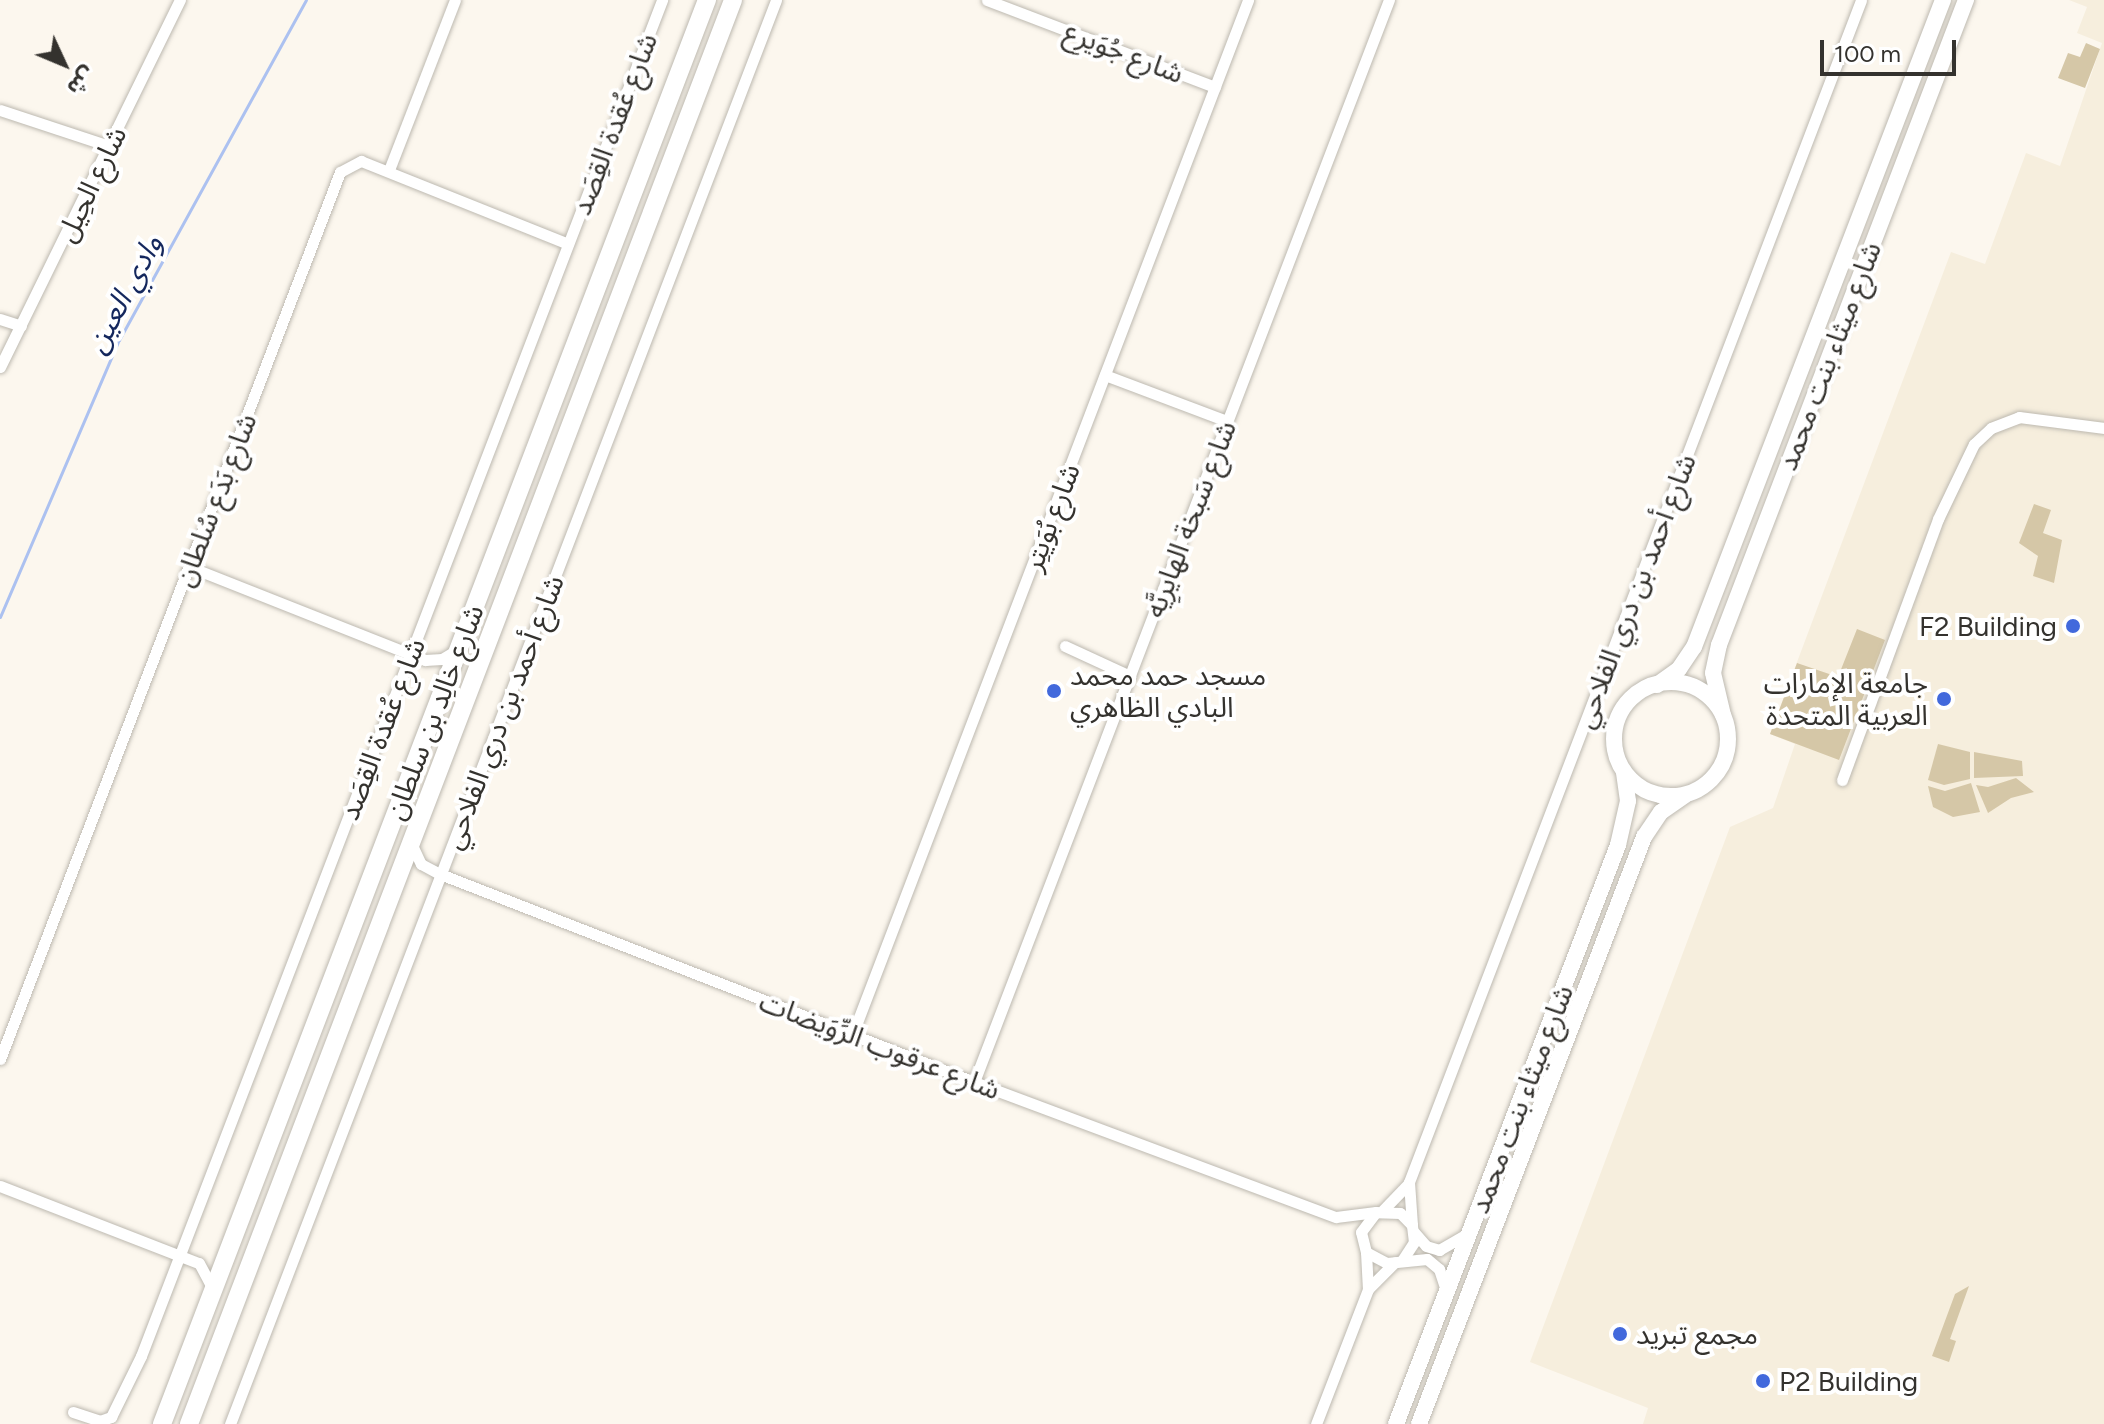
<!DOCTYPE html>
<html>
<head>
<meta charset="utf-8">
<style>
	body { margin:0 }
	#map { position:relative; width:2104px; height:1424px; overflow:hidden; background:#fcf7ee; font-family:Figtree,"Noto Sans Arabic",sans-serif }
	div>[style] { position:absolute }
	.built>* { inset:0; background:#f6eedd }
	.green>* { inset:0; background:#d5c7a7 }
	.stream>* { height:3px; margin:-1.5px; padding:0 1.5px; transform-origin:1.5px; border-radius:1.5px; background:#acc1f0 }
	.roads { filter:drop-shadow(0 0 2px #bdb9b0) drop-shadow(0 0 2px #bdb9b0) }
	.street>* { height:11px; margin:-5.5px; padding:0 5.5px; transform-origin:5.5px; border-radius:5.5px; background:#fff }
	.secondary>* { height:16px; margin:-8px; padding:0 8px; transform-origin:8px; border-radius:8px; background:#fff }
	.secondary>.ring { margin:-8px; padding:0; box-sizing:content-box; background:none; border:16px solid #fff; border-radius:50% }
	.primary>* { height:18px; margin:-9px; padding:0 9px; transform-origin:9px; border-radius:9px; background:#fff }
	.dots>* { width:22px; height:22px; translate:-50% -50%; box-sizing:border-box; border:4px solid #fff; border-radius:50% }
	span { translate:-50% -50%; white-space:nowrap; text-align:center; line-height:1.15; -webkit-text-stroke:8px #fff; paint-order:stroke }
	.street-label { font-size:28px; color:#34322e }
	.poi-label { font-size:28px; color:#34322e }
	.right { translate:-100% -50%; text-align:right }
	.left { translate:0 -50%; text-align:left }
	.water-label { font-size:30px; color:#14275d; font-style:italic }
	.north { position:absolute; left:24px; top:24px; width:80px; height:80px; -webkit-text-stroke:6px #fff; paint-order:stroke; rotate:134deg; font-size:22px; font-weight:700; line-height:32px; text-align:center; color:#34322e }
	.north::after { content:''; display:block; margin:auto; width:28px; height:36px; background:#34322e; clip-path:polygon(50% 0,100% 100%,50% 72%,0 100%) }
	.scale { position:absolute; left:1820px; top:40px; width:136px; height:36px; box-sizing:border-box; border:4px solid #34322e; border-top:0; padding-left:10px; font-size:24px; line-height:28px; white-space:nowrap; color:#34322e; -webkit-text-stroke:6px #fff; paint-order:stroke }
</style>
</head>
<body>
<div id="map">
	<div class="built">
		<div style="clip-path:polygon(2069px 0,2104px 0,2104px 1424px,1643px 1424px,1648px 1408px,1530px 1362px,1730px 827px,1773px 808px,1795px 744px,1770px 734px,1951px 252px,1985px 264px,2026px 153px,2060px 166px,2102px 43px,2077px 33px,2087px 7px)"></div>
	</div>
	<div class="green">
		<div style="clip-path:polygon(2086px 43px,2100px 49px,2085px 88px,2058px 78px,2068px 53px,2080px 57px)"></div>
		<div style="clip-path:polygon(2034px 504px,2051px 510px,2043px 533px,2062px 540px,2054px 583px,2033px 576px,2038px 556px,2019px 543px)"></div>
		<div style="clip-path:polygon(1857px 629px,1885px 640px,1839px 760px,1770px 734px,1797px 663px,1838px 677px)"></div>
		<div style="clip-path:polygon(1938px 744px,1970px 752px,1970px 779px,1944px 785px,1928px 780px)"></div>
		<div style="clip-path:polygon(1974px 752px,2022px 761px,2023px 776px,1974px 778px)"></div>
		<div style="clip-path:polygon(2016px 778px,2034px 792px,2011px 798px,1988px 813px,1976px 785px,1988px 787px)"></div>
		<div style="clip-path:polygon(1971px 783px,1980px 812px,1953px 817px,1933px 807px,1928px 786px,1945px 791px)"></div>
		<div style="clip-path:polygon(1969px 1286px,1950px 1339px,1956px 1341px,1949px 1362px,1932px 1356px,1955px 1294px)"></div>
	</div>
	<div class="stream">
		<div style="left:0;top:617px;width:301px;rotate:-66.8deg"></div>
		<div style="left:119px;top:340px;width:388px;rotate:-61.2deg"></div>
	</div>
	<div class="roads">
		<div class="street">
			<div style="left:987px;top:0;width:244px;rotate:20.9deg"></div>
			<div style="left:0;top:110px;width:115px;rotate:18.3deg"></div>
			<div style="left:389px;top:170px;width:182px;rotate:-68.8deg"></div>
			<div style="left:0;top:319px;width:22px;rotate:18deg"></div>
			<div style="left:0;top:367px;width:409px;rotate:-63.9deg"></div>
			<div style="left:1105px;top:375px;width:130px;rotate:20.7deg"></div>
			<div style="left:190px;top:567px;width:253px;rotate:21.6deg"></div>
			<div style="left:425px;top:660px;width:17px;rotate:-3deg"></div>
			<div style="left:442px;top:659px;width:17px;rotate:-31deg"></div>
			<div style="left:1065px;top:646px;width:72px;rotate:24.8deg"></div>
			<div style="left:1842px;top:780px;width:278px;rotate:-69.8deg"></div>
			<div style="left:1938px;top:519px;width:83px;rotate:-64.4deg"></div>
			<div style="left:1974px;top:444px;width:23px;rotate:-43deg"></div>
			<div style="left:1991px;top:428px;width:30px;rotate:-21deg"></div>
			<div style="left:2019px;top:417px;width:86px;rotate:7.4deg"></div>
			<div style="left:412px;top:845px;width:21px;rotate:65deg"></div>
			<div style="left:421px;top:864px;width:21px;rotate:28deg"></div>
			<div style="left:440px;top:874px;width:573px;rotate:21.28deg"></div>
			<div style="left:974px;top:1082px;width:386px;rotate:20.5deg"></div>
			<div style="left:1336px;top:1217px;width:40px;rotate:-7.1deg"></div>
			<div style="left:853px;top:1033px;width:1106px;rotate:-69.07deg"></div>
			<div style="left:0;top:1059px;width:950px;rotate:-69.03deg"></div>
			<div style="left:340px;top:172px;width:24px;rotate:-28deg"></div>
			<div style="left:361px;top:161px;width:223px;rotate:21.8deg"></div>
			<div style="left:974px;top:1082px;width:1159px;rotate:-69.02deg"></div>
			<div style="left:0;top:1186px;width:213px;rotate:21.2deg"></div>
			<div style="left:199px;top:1263px;width:30px;rotate:62deg"></div>
			<div style="left:1383px;top:1210px;width:37px;rotate:-46deg"></div>
			<div style="left:1412px;top:1225px;width:43px;rotate:-94deg"></div>
			<div style="left:1409px;top:1182px;width:1265px;rotate:-69.07deg"></div>
			<div style="left:1414px;top:1232px;width:18px;rotate:49deg"></div>
			<div style="left:1426px;top:1246px;width:14px;rotate:17deg"></div>
			<div style="left:1439px;top:1250px;width:34px;rotate:-30deg"></div>
			<div style="left:1366px;top:1252px;width:37px;rotate:87deg"></div>
			<div style="left:1403px;top:1259px;width:20px;rotate:-57deg"></div>
			<div style="left:1414px;top:1242px;width:17px;rotate:-97deg"></div>
			<div style="left:1412px;top:1225px;width:17px;rotate:-135deg"></div>
			<div style="left:1400px;top:1213px;width:24px;rotate:-178deg"></div>
			<div style="left:1376px;top:1212px;width:25px;rotate:127deg"></div>
			<div style="left:1361px;top:1232px;width:21px;rotate:76deg"></div>
			<div style="left:1366px;top:1252px;width:24px;rotate:28deg"></div>
			<div style="left:1387px;top:1263px;width:40px;rotate:-5.7deg"></div>
			<div style="left:1427px;top:1259px;width:16px;rotate:40deg"></div>
			<div style="left:1439px;top:1269px;width:23px;rotate:72deg"></div>
			<div style="left:73px;top:1412px;width:28px;rotate:18deg"></div>
			<div style="left:100px;top:1421px;width:12px;rotate:-20deg"></div>
			<div style="left:111px;top:1417px;width:68px;rotate:-63.8deg"></div>
			<div style="left:141px;top:1356px;width:1453px;rotate:-68.98deg"></div>
			<div style="left:230px;top:1424px;width:1525px;rotate:-69.02deg"></div>
			<div style="left:1316px;top:1424px;width:145px;rotate:-68.9deg"></div>
			<div style="left:1368px;top:1289px;width:38px;rotate:-45deg"></div>
		</div>
		<div class="secondary">
			<div class="ring" style="left:1614px;top:682px;width:98px;height:98px"></div>
			<div style="left:1657px;top:685px;width:27px;rotate:-36deg"></div>
			<div style="left:1679px;top:669px;width:27px;rotate:-56deg"></div>
			<div style="left:1694px;top:647px;width:693px;rotate:-68.95deg"></div>
			<div style="left:1723px;top:715px;width:43px;rotate:-103.4deg"></div>
			<div style="left:1713px;top:673px;width:29px;rotate:-78deg"></div>
			<div style="left:1719px;top:645px;width:691px;rotate:-69.05deg"></div>
			<div style="left:1396px;top:1424px;width:620px;rotate:-69.02deg"></div>
			<div style="left:1618px;top:845px;width:45px;rotate:-77.2deg"></div>
			<div style="left:1628px;top:801px;width:30px;rotate:-98deg"></div>
			<div style="left:1419px;top:1424px;width:629px;rotate:-69.03deg"></div>
			<div style="left:1644px;top:837px;width:30px;rotate:-56deg"></div>
			<div style="left:1661px;top:812px;width:29px;rotate:-35deg"></div>
		</div>
		<div class="primary">
			<div style="left:162px;top:1424px;width:1525px;rotate:-69.06deg"></div>
			<div style="left:189px;top:1424px;width:1524px;rotate:-69.09deg"></div>
		</div>
	</div>
	<div class="dots">
		<div style="left:2073px;top:626px;background:#4269dc"></div>
		<div style="left:1054px;top:691px;background:#4269dc"></div>
		<div style="left:1944px;top:699px;background:#4269dc"></div>
		<div style="left:1620px;top:1334px;background:#4269dc"></div>
		<div style="left:1763px;top:1381px;background:#4269dc"></div>
	</div>
	<div class="street-label">
		<span style="left:1124px;top:52px;rotate:21deg">شارع جُوَيرِع</span>
		<span style="left:614px;top:124px;rotate:-69deg">شارع عُقدة القِصَد</span>
		<span style="left:91px;top:184px;rotate:-64deg">شارع الحِيل</span>
		<span style="left:1829px;top:356px;rotate:-69deg">شارع ميثاء بنت محمد</span>
		<span style="left:215px;top:500px;rotate:-69deg">شارع بَدَع سُلطان</span>
		<span style="left:1051px;top:517px;rotate:-69deg">شارع بُوَيتِر</span>
		<span style="left:1190px;top:519px;rotate:-69deg">شارع سَبخة الهايرِيَّه</span>
		<span style="left:1635px;top:591px;rotate:-69deg">شارع أحمد بن دري الفلاحي</span>
		<span style="left:434px;top:712px;rotate:-69deg">شارع خالِد بن سلطان</span>
		<span style="left:503px;top:712px;rotate:-69deg">شارع أحمد بن دري الفلاحي</span>
		<span style="left:382px;top:729px;rotate:-69deg">شارع عُقدة القِصَد</span>
		<span style="left:880px;top:1045px;rotate:21deg">شارع عرقوب الرِّوَيضات</span>
		<span style="left:1521px;top:1099px;rotate:-69deg">شارع ميثاء بنت محمد</span>
	</div>
	<div class="poi-label">
		<span class="right" style="left:2057px;top:626px">F2 Building</span>
		<span class="left" style="left:1070px;top:691px">مسجد حمد محمد<br>البادي الظاهري</span>
		<span class="right" style="left:1928px;top:699px">جامعة الإمارات<br>العربية المتحدة</span>
		<span class="left" style="left:1636px;top:1334px">مجمع تبريد</span>
		<span class="left" style="left:1779px;top:1381px">P2 Building</span>
	</div>
	<div class="water-label">
		<span style="left:124px;top:294px;rotate:-62deg">وادي العين</span>
	</div>
	<div class="north">ش</div>
	<div class="scale">100 m</div>
</div>
</body>
</html>
